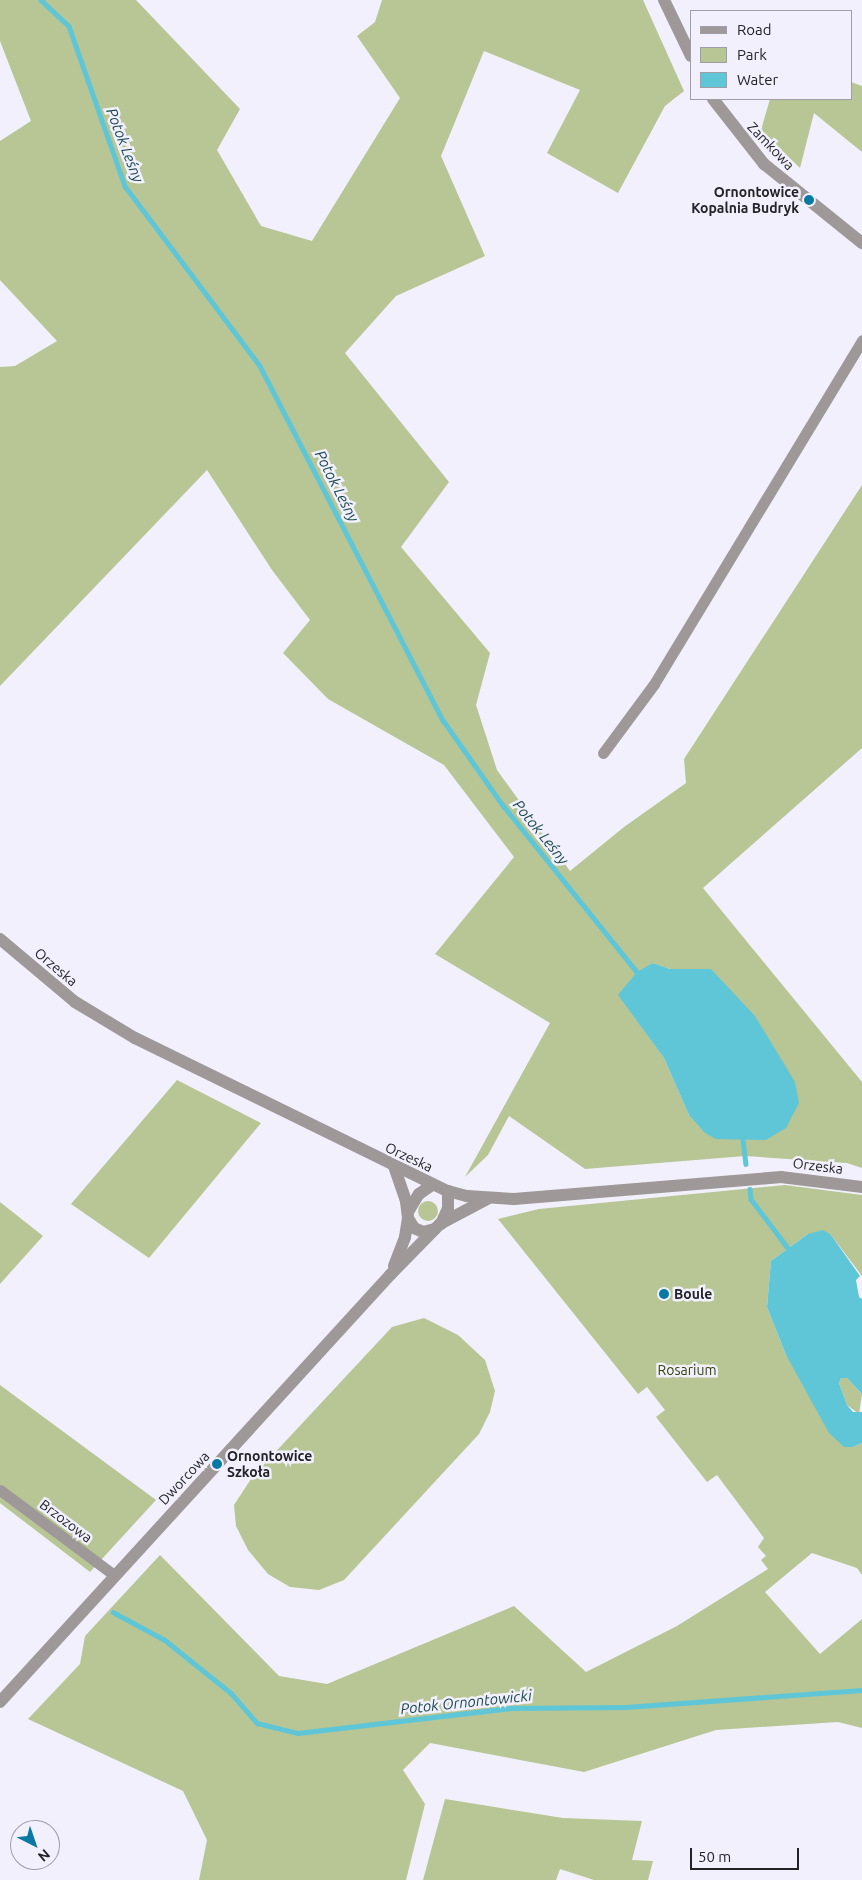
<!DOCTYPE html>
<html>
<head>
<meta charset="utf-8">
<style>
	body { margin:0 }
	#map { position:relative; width:862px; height:1880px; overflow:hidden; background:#f1f0fc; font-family:Ubuntu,sans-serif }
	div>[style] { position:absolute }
	.green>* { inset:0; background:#b7c694 }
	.round { border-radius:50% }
	.water>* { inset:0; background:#5ec6d6 }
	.stream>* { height:4.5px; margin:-2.25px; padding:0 2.25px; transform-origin:2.25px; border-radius:2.25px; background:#5ec6d6 }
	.minor>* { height:11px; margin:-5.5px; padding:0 5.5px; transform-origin:5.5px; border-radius:5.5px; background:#9e9899 }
	.tertiary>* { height:12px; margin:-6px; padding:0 6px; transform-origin:6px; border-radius:6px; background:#9e9899 }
	.dots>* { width:14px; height:14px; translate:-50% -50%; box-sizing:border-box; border:2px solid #f1f0fc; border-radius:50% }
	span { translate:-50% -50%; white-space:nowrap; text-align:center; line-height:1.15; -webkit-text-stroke:5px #f1f0fc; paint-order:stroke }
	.street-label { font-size:14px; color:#232327 }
	.poi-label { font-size:14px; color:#232327; font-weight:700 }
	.right { translate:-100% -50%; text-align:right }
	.left { translate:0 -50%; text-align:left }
	.park-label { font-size:14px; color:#34410a }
	.water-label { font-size:15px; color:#1a4950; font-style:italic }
	.legend { position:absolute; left:690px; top:10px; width:162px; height:90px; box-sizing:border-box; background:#f1f0fc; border:1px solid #9f9ea7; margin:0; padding:6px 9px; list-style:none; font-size:15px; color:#232327 }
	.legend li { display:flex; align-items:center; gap:10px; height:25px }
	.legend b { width:25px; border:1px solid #9f9ea7 }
	.north { position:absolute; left:10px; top:1820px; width:50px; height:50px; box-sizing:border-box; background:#f1f0fc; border:1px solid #9f9ea7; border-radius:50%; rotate:139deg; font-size:14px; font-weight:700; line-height:20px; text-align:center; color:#232327 }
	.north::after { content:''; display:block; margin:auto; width:18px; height:22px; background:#0779a2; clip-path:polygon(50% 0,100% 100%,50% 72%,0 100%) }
	.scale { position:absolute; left:690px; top:1848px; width:109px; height:22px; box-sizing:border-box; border:2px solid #232327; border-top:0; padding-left:6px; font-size:15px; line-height:18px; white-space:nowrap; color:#232327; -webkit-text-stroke:4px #f1f0fc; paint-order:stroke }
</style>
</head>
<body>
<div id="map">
	<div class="green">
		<div style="clip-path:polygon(evenodd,0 0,136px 0,240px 109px,217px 150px,261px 226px,312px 241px,400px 98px,357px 36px,375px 22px,382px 0,643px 0,684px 91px,665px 106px,618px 193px,547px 153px,580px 90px,484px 51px,441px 156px,485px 256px,396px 296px,345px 353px,449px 482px,401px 547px,490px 653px,476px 705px,497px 770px,570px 871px,624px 827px,686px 783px,684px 759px,862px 485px,862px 748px,703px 888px,862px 1082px,862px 1168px,847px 1163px,745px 1156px,585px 1169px,509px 1116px,488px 1155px,465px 1177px,550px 1023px,435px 954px,514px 857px,444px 765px,328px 699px,283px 653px,310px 620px,272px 570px,207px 470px,0 686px,0 367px,15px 366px,57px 341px,0 280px,0 141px,31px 121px,0 41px,0 0,653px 963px,670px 969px,711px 969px,689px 1115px,664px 1058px,619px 995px,653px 963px)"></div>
		<div style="clip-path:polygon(851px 82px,862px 86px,862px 152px,814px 113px,800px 168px,761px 130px,770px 99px,851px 99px)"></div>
		<div style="clip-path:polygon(177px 1080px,261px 1123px,149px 1258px,71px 1204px)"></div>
		<div style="clip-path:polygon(785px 1185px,862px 1195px,862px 1276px,831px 1235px,808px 1234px,771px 1261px,767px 1307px,786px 1355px,806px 1387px,853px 1447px,862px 1443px,862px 1575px,857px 1568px,812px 1553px,765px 1592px,820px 1654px,862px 1619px,862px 1728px,838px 1722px,716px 1730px,584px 1772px,430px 1743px,403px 1770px,425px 1804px,406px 1880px,199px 1880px,207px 1840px,183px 1791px,28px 1719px,80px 1664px,85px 1636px,160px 1555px,279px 1676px,327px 1684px,514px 1606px,586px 1672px,677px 1626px,768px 1569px,761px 1560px,766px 1556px,758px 1547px,764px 1538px,717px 1475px,707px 1482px,656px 1417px,665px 1410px,647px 1387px,638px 1394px,498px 1219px,539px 1209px)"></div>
		<div class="round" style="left:418px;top:1201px;width:20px;height:20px"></div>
		<div style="clip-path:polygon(0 1202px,43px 1236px,0 1284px)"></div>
		<div style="clip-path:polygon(424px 1318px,458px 1335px,485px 1360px,495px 1391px,490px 1412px,479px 1434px,344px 1580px,319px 1590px,290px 1587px,268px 1574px,248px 1550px,236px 1526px,234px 1505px,253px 1476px,392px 1327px)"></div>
		<div style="clip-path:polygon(841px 1378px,847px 1378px,862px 1394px,859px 1414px,847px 1405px,839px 1383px)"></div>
		<div style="clip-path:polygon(0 1385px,156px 1500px,90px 1572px,0 1503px)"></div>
		<div style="clip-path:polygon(445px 1799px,563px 1818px,642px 1821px,632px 1860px,653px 1861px,648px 1880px,594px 1880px,560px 1869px,556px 1880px,423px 1880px)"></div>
	</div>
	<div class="water">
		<div style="clip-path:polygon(653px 963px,670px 969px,711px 969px,755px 1016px,795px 1082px,799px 1103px,786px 1128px,766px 1140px,716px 1139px,705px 1133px,689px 1115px,664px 1058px,618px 995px,637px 972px)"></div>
		<div style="clip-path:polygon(823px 1230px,831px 1235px,860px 1276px,856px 1280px,859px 1297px,862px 1299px,862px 1394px,847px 1378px,841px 1378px,839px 1383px,847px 1405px,853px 1412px,862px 1412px,862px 1443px,853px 1447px,844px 1447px,829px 1433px,786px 1355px,767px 1307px,771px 1261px,808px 1234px)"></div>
	</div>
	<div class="stream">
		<div style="left:41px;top:0;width:38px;rotate:43deg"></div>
		<div style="left:69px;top:26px;width:170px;rotate:70.7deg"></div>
		<div style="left:125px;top:186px;width:225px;rotate:53.1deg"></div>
		<div style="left:260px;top:366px;width:399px;rotate:62.7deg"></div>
		<div style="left:443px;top:720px;width:103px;rotate:54.9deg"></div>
		<div style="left:502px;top:804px;width:216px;rotate:51.2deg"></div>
		<div style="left:743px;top:1140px;width:24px;rotate:83deg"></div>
		<div style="left:750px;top:1189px;width:10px;rotate:84deg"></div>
		<div style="left:751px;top:1199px;width:66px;rotate:53deg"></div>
		<div style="left:113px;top:1612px;width:59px;rotate:28.3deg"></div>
		<div style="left:165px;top:1640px;width:85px;rotate:38.8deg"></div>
		<div style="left:231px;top:1693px;width:40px;rotate:49deg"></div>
		<div style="left:257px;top:1723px;width:42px;rotate:13.7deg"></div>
		<div style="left:298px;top:1733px;width:214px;rotate:-6.7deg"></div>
		<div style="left:511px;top:1708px;width:115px;rotate:-0.5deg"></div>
		<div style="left:626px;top:1707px;width:237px;rotate:-4.1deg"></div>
	</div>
	<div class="minor">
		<div style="left:603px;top:753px;width:86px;rotate:-53.5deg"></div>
		<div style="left:654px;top:684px;width:402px;rotate:-58.8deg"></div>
		<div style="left:0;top:1490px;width:142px;rotate:36.7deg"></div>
	</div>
	<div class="tertiary">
		<div style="left:664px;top:0;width:62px;rotate:64.3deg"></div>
		<div style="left:713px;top:99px;width:83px;rotate:51.9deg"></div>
		<div style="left:764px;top:164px;width:126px;rotate:38.9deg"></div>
		<div style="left:0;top:939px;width:98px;rotate:40deg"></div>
		<div style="left:75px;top:1002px;width:70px;rotate:31deg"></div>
		<div style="left:135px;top:1038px;width:348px;rotate:26.1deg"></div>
		<div style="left:448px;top:1191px;width:20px;rotate:15deg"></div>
		<div style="left:467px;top:1196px;width:47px;rotate:3.7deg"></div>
		<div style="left:514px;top:1199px;width:268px;rotate:-4.7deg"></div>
		<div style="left:781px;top:1177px;width:82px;rotate:7deg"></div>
		<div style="left:408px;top:1212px;width:21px;rotate:-59deg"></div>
		<div style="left:419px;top:1194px;width:16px;rotate:-35deg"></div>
		<div style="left:408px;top:1218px;width:12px;rotate:59deg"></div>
		<div style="left:414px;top:1228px;width:10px;rotate:24deg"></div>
		<div style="left:423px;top:1232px;width:12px;rotate:-14deg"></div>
		<div style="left:441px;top:1224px;width:17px;rotate:-66deg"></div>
		<div style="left:448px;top:1208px;width:17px;rotate:-90deg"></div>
		<div style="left:394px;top:1266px;width:31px;rotate:-69deg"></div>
		<div style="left:405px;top:1237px;width:19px;rotate:-81deg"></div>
		<div style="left:408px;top:1218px;width:17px;rotate:-97deg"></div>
		<div style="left:406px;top:1201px;width:36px;rotate:-109deg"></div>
		<div style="left:0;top:1702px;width:578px;rotate:-47.59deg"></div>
		<div style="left:390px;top:1275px;width:71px;rotate:-45.6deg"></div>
		<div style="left:440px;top:1224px;width:53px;rotate:-28deg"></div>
	</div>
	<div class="dots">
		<div style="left:809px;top:200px;background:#0779a2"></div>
		<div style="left:664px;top:1294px;background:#0779a2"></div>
		<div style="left:217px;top:1464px;background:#0779a2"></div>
	</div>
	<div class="street-label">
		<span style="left:771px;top:146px;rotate:46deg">Zamkowa</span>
		<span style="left:56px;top:967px;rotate:40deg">Orzeska</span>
		<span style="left:409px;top:1157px;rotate:25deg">Orzeska</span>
		<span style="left:818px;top:1166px;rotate:7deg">Orzeska</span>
		<span style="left:184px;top:1478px;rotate:-47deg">Dworcowa</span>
		<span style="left:66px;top:1521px;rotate:37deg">Brzozowa</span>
	</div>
	<div class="poi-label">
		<span class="right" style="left:799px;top:200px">Ornontowice<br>Kopalnia Budryk</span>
		<span class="left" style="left:674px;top:1294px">Boule</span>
		<span class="left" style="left:227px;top:1464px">Ornontowice<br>Szkoła</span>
	</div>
	<div class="park-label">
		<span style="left:687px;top:1370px">Rosarium</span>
	</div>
	<div class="water-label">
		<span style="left:125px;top:145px;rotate:69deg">Potok Leśny</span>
		<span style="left:337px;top:486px;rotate:63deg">Potok Leśny</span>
		<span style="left:541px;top:832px;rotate:51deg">Potok Leśny</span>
		<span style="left:466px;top:1702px;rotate:-6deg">Potok Ornontowicki</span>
	</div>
	<ul class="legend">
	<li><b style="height:6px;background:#9e9899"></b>Road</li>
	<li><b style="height:14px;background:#b7c694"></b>Park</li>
	<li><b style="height:14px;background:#5ec6d6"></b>Water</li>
	</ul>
	<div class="north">N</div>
	<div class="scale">50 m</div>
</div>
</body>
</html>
